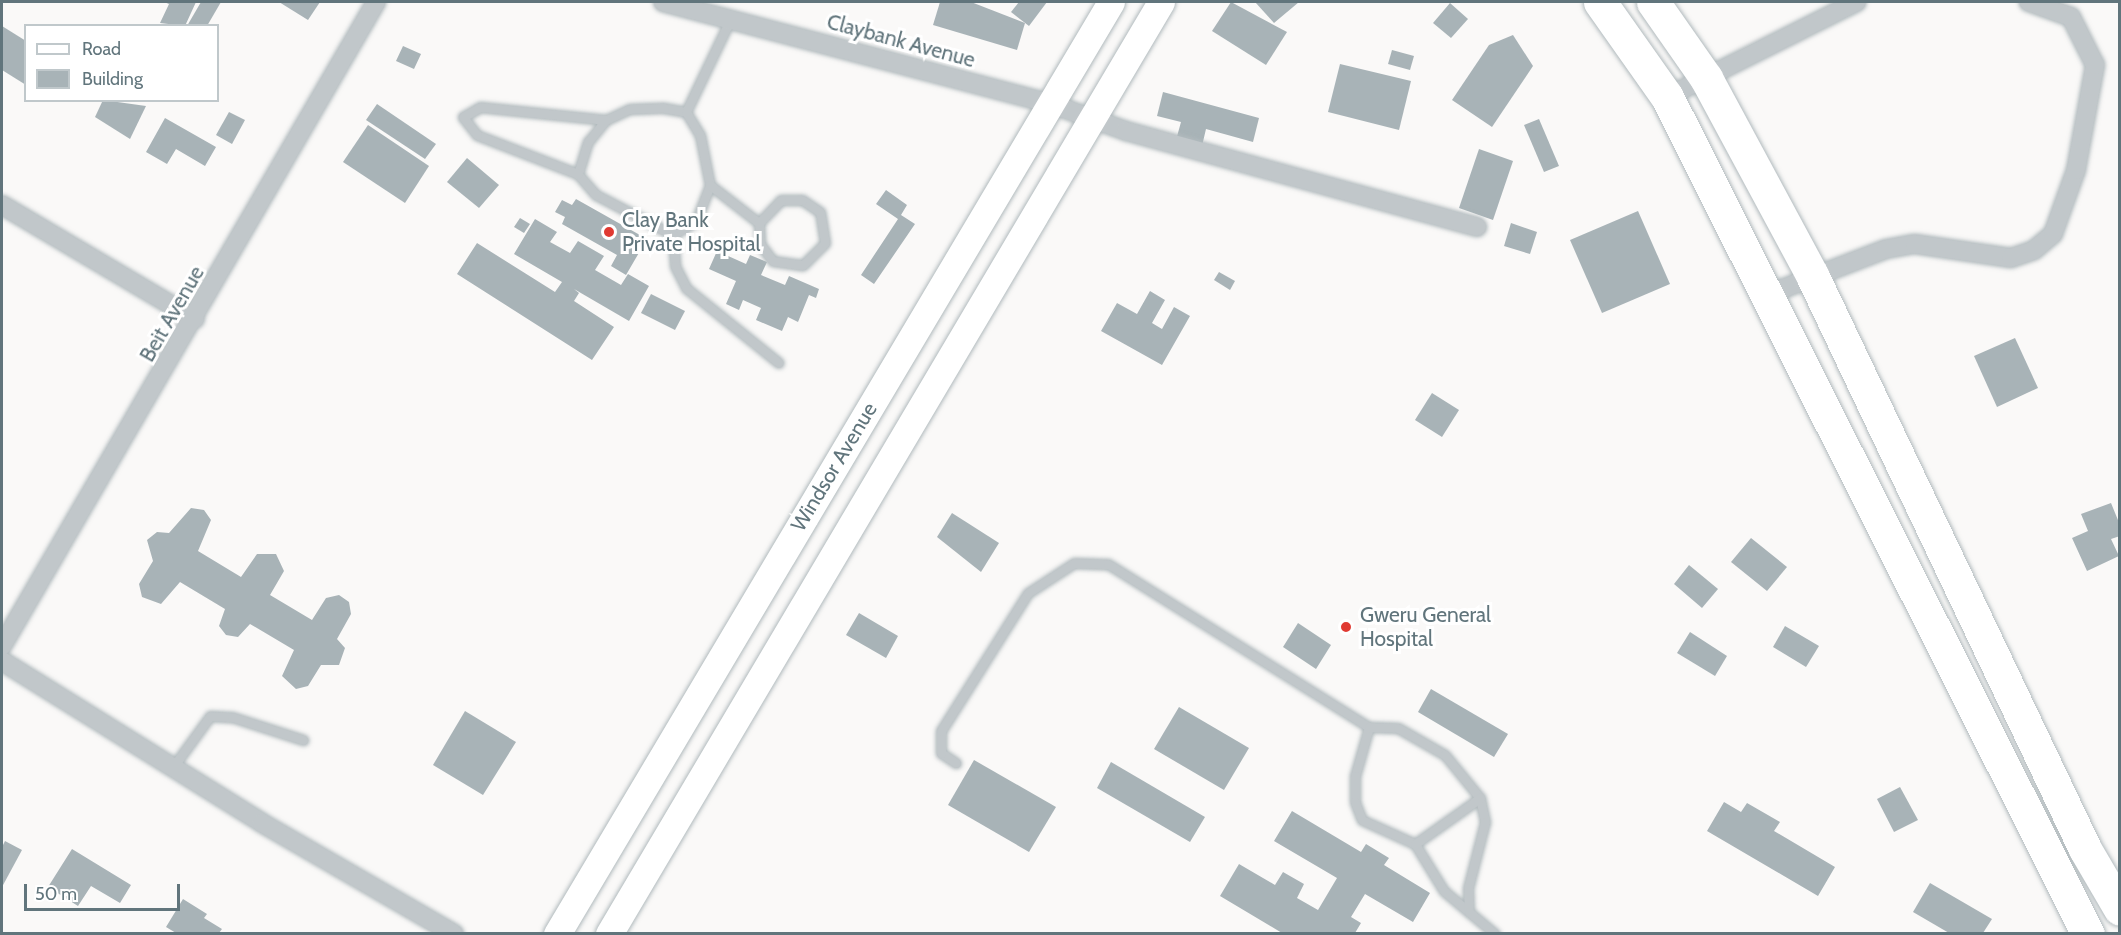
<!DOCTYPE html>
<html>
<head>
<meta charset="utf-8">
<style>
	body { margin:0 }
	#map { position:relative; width:2121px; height:935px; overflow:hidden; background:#faf9f8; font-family:Cabin,sans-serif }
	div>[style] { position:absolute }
	.building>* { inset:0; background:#a8b3b7 }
	.roads { filter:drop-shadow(0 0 2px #b1babd) drop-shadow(0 0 2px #b1babd) }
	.lane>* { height:9px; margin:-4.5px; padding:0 4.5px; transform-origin:4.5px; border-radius:4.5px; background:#c1c7ca }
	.street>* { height:18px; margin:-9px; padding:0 9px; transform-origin:9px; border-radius:9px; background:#c1c7ca }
	.secondary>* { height:27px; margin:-13.5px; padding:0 13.5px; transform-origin:13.5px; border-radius:13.5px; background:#fff }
	.highway>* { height:33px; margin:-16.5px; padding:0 16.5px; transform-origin:16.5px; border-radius:16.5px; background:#fff }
	.dots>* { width:16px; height:16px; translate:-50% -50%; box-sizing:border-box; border:3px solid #fff; border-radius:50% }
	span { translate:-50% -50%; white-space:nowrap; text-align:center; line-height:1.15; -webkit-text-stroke:6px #fff; paint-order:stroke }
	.street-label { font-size:21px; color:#61757c }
	.poi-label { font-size:21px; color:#61757c }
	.left { translate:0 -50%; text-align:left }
	.frame { position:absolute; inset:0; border:3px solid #61757c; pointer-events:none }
	.legend { position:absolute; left:24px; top:24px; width:195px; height:78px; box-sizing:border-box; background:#fff; border:2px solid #c0c8cb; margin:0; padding:8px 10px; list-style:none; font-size:18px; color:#61757c }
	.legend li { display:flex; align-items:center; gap:12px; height:30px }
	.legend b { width:30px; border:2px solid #c0c8cb }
	.scale { position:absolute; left:24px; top:884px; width:156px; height:27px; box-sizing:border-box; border:3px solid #61757c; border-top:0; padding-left:8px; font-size:18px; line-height:21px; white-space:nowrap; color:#61757c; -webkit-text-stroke:4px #fff; paint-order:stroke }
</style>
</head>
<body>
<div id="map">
	<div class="building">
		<div style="clip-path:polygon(164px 2px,196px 2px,185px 26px,160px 23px,169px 4px)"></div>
		<div style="clip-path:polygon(201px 2px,221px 2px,207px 26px,187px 26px)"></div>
		<div style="clip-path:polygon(279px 2px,320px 2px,308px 20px)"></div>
		<div style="clip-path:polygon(940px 2px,971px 2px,1025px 23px,1017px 50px,933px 25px)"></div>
		<div style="clip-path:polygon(1019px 2px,1047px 2px,1029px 26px,1011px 12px)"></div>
		<div style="clip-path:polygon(1231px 2px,1287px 32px,1266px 65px,1212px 31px)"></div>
		<div style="clip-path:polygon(1255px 2px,1299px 2px,1274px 23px)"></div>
		<div style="clip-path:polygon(1450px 3px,1468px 19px,1451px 38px,1433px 23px)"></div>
		<div style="clip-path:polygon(2px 26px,26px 41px,26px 85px,2px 70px)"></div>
		<div style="clip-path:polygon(1513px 35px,1533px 66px,1492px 127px,1452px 100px,1489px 45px)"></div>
		<div style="clip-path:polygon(403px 46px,421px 54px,414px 69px,396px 61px)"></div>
		<div style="clip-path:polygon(1392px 50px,1414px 56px,1410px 70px,1388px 64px)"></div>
		<div style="clip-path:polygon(1340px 64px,1411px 81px,1399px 130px,1328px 112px)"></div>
		<div style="clip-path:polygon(1163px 92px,1259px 118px,1253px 142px,1206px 129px,1202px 146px,1176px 140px,1181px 122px,1157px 116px)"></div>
		<div style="clip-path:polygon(103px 100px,146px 106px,130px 139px,95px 117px)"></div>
		<div style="clip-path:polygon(377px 104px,436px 144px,425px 159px,366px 120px)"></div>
		<div style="clip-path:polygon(229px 112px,245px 120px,232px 144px,216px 135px)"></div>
		<div style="clip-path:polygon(165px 118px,216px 147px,205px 166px,176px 149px,167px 164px,146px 152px)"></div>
		<div style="clip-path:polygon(1539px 119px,1559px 166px,1544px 172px,1524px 125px)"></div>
		<div style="clip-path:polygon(368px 125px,429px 166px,405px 203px,343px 162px)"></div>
		<div style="clip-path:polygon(1479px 149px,1513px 161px,1493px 220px,1459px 208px)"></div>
		<div style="clip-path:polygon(467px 158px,499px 185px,479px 208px,447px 182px)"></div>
		<div style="clip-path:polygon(886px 190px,907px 205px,901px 215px,915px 224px,874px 284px,861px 275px,898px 219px,876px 204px)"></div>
		<div style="clip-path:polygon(576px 199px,647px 239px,626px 275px,611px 266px,617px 255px,562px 224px,565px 217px,555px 212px,562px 200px,572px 205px)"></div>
		<div style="clip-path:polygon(1638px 211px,1670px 284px,1602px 313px,1570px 240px)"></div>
		<div style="clip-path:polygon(520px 218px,530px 224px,524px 233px,514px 227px)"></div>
		<div style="clip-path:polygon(535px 219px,557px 232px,550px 242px,570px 253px,578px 241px,604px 256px,595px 270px,621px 285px,628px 274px,649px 286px,629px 321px,574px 289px,579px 293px,574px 301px,614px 327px,592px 360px,457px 274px,477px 243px,555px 292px,562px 282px,514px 254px)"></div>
		<div style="clip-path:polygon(1511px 223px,1537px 232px,1530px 254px,1504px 246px)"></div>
		<div style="clip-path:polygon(717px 251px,746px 264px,750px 255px,767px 262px,761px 275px,785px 285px,789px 276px,819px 289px,816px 298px,809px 295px,798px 322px,788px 317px,782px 331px,756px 320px,761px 308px,743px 300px,739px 310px,726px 304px,736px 281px,709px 269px)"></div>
		<div style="clip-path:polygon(1219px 272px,1235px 281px,1230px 290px,1214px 280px)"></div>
		<div style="clip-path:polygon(1150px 291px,1165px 300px,1152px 323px,1162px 329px,1174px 307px,1190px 316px,1162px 365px,1101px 331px,1117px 303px,1137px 314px)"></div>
		<div style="clip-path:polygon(651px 294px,685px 311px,675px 330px,641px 313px)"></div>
		<div style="clip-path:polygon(2015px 338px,2038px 388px,1997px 407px,1974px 356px)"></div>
		<div style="clip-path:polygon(1432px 393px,1459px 410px,1442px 437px,1415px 420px)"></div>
		<div style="clip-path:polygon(2111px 503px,2120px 525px,2120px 536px,2111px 539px,2119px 556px,2087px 571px,2072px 538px,2088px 531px,2081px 514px)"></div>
		<div style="clip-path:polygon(191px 508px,204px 510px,211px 520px,198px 551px,241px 577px,257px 554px,276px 554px,284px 571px,270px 595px,312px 620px,326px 598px,339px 595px,349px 602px,351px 614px,337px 639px,345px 648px,339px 665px,321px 665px,308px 686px,296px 689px,282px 676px,294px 650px,250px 624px,238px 637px,226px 635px,219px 626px,225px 609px,180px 582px,161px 604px,142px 597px,139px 584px,153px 561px,147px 540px,157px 532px,169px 533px)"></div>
		<div style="clip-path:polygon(952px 513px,999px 543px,981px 572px,937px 537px)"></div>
		<div style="clip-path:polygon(1751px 538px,1787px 567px,1767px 591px,1731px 562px)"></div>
		<div style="clip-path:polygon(1689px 565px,1718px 589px,1702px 608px,1674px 584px)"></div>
		<div style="clip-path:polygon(859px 613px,898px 636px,886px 658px,846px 635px)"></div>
		<div style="clip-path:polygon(1298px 623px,1331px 645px,1316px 669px,1283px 647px)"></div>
		<div style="clip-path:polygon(1785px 626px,1819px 646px,1806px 667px,1773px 647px)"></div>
		<div style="clip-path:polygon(1690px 632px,1727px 656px,1715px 676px,1677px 653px)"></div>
		<div style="clip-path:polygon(1431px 689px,1508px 734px,1494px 757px,1418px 712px)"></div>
		<div style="clip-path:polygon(1179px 707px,1249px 748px,1224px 790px,1154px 749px)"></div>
		<div style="clip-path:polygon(465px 711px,516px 742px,483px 795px,433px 765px)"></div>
		<div style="clip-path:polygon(974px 760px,1056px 807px,1029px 852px,948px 805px)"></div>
		<div style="clip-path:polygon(1111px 762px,1205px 817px,1190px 842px,1097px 788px)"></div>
		<div style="clip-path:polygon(1900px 787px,1918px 820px,1894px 832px,1877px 799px)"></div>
		<div style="clip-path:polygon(1724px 802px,1741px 812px,1747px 803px,1780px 822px,1774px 831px,1835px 867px,1818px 896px,1707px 831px)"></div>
		<div style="clip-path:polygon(1292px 811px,1361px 852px,1366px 844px,1389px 858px,1384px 865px,1430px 893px,1413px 922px,1365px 894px,1351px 917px,1361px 923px,1355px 933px,1282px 933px,1220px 896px,1239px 864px,1275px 885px,1283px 872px,1304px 884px,1297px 898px,1318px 910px,1337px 878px,1274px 841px)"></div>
		<div style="clip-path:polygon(5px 841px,22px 850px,2px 887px,2px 847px)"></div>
		<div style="clip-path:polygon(72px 849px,131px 885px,120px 903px,91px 886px,78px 906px,48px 887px)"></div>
		<div style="clip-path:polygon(1930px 883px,1992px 919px,1983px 933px,1949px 933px,1913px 912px)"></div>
		<div style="clip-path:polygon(183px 899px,207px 914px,204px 918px,222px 929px,219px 933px,176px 933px,166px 927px)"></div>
	</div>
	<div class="roads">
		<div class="lane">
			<div style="left:664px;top:108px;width:22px;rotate:10deg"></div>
			<div style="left:686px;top:112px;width:27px;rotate:59deg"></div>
			<div style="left:700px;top:135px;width:51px;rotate:78.7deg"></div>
			<div style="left:710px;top:185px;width:39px;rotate:111deg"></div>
			<div style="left:696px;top:221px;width:27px;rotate:149deg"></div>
			<div style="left:673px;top:235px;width:87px;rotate:-152.5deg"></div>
			<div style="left:596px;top:195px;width:28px;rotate:-131deg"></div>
			<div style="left:578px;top:174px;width:34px;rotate:-73deg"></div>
			<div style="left:588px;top:142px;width:28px;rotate:-51deg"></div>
			<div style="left:606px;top:120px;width:26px;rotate:-25deg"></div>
			<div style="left:630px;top:109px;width:34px;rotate:-2deg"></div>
			<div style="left:686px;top:112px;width:102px;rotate:-64.4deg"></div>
			<div style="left:578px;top:174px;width:108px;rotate:-158.9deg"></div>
			<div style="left:477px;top:135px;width:23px;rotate:-128deg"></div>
			<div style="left:463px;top:117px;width:20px;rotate:-30deg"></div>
			<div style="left:480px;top:107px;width:127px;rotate:5.9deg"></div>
			<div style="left:710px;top:185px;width:62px;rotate:37.8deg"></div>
			<div style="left:759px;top:223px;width:21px;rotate:87deg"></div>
			<div style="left:760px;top:244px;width:21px;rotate:53deg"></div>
			<div style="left:773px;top:261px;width:30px;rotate:8deg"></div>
			<div style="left:803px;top:265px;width:31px;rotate:-45deg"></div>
			<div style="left:825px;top:243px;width:31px;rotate:-99deg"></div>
			<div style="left:820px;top:212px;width:22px;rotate:-146deg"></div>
			<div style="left:802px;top:200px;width:21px;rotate:180deg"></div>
			<div style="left:781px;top:200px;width:32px;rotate:134deg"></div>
			<div style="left:673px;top:235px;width:31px;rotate:86deg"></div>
			<div style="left:675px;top:266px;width:25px;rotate:63deg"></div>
			<div style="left:686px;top:288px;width:119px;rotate:38.9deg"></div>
			<div style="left:1369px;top:727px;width:51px;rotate:105.9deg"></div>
			<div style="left:1355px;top:776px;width:26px;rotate:90deg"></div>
			<div style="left:1355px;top:802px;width:19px;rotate:69deg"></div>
			<div style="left:1362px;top:820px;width:58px;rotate:24.4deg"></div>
			<div style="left:1415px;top:844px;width:55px;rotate:58.3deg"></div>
			<div style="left:1444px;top:891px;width:33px;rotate:40deg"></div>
			<div style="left:956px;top:763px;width:18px;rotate:-146deg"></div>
			<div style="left:941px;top:753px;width:22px;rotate:-90deg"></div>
			<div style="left:941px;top:731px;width:163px;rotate:-57.8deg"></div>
			<div style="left:1028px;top:593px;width:55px;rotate:-33.1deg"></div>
			<div style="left:1074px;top:563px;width:34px;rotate:2deg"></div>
			<div style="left:1108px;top:564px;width:308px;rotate:32deg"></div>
			<div style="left:1369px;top:727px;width:29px;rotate:2deg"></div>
			<div style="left:1398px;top:728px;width:54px;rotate:29.9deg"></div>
			<div style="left:1445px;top:755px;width:55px;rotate:50.9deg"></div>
			<div style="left:1480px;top:798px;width:25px;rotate:78deg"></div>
			<div style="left:1485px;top:822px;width:68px;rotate:104.4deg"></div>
			<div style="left:1468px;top:888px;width:24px;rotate:88deg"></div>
			<div style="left:1469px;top:912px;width:34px;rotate:40deg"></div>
			<div style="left:173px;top:767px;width:63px;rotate:-54deg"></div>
			<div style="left:210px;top:716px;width:22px;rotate:3deg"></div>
			<div style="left:232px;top:717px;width:75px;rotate:17.9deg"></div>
			<div style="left:1415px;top:844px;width:80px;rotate:-35.3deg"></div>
		</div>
		<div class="street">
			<div style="left:663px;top:2px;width:402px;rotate:14.7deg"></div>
			<div style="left:1052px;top:104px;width:79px;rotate:20deg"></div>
			<div style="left:1126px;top:131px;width:364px;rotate:15.3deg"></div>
			<div style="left:1667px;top:97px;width:212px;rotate:-26.6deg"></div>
			<div style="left:2px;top:205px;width:224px;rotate:30.6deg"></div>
			<div style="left:1769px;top:294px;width:125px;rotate:-21deg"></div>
			<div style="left:1886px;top:249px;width:29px;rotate:-10deg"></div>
			<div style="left:1915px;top:244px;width:97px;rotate:8.3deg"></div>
			<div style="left:2011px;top:258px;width:24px;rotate:-19deg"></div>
			<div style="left:2034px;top:250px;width:25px;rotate:-40deg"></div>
			<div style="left:2053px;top:234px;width:68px;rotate:-70.2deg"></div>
			<div style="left:2076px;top:170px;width:107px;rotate:-79.7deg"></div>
			<div style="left:2095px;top:65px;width:54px;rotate:-116.6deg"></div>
			<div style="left:2071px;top:17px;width:45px;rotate:-160.3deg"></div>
			<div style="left:2px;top:646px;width:745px;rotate:-59.85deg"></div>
			<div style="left:2px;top:661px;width:306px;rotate:31.9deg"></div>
			<div style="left:262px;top:823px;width:222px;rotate:30deg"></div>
		</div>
		<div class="secondary">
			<div style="left:557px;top:934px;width:1084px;rotate:-59.27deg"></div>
			<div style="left:609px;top:934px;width:1083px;rotate:-59.36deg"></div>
		</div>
		<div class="highway">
			<div style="left:1600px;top:2px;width:116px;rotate:54.8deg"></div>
			<div style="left:1667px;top:97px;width:937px;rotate:63.3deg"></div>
			<div style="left:1653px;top:2px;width:93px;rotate:55.1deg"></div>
			<div style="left:1706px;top:78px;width:224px;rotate:61.7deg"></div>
			<div style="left:1812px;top:275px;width:636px;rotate:64.56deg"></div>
			<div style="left:2085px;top:849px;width:69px;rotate:59.7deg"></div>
		</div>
	</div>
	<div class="dots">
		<div style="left:609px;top:232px;background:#e03a32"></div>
		<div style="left:1346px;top:627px;background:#e03a32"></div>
	</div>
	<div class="street-label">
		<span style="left:901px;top:41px;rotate:15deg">Claybank Avenue</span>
		<span style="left:172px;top:314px;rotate:-60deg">Beit Avenue</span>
		<span style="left:834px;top:467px;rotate:-59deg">Windsor Avenue</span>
	</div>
	<div class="poi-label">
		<span class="left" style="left:622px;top:232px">Clay Bank<br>Private Hospital</span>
		<span class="left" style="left:1360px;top:627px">Gweru General<br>Hospital</span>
	</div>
	<div class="frame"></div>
	<ul class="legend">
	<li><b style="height:8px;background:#fff"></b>Road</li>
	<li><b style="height:16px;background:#a8b3b7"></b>Building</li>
	</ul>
	<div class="scale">50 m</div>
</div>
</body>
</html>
